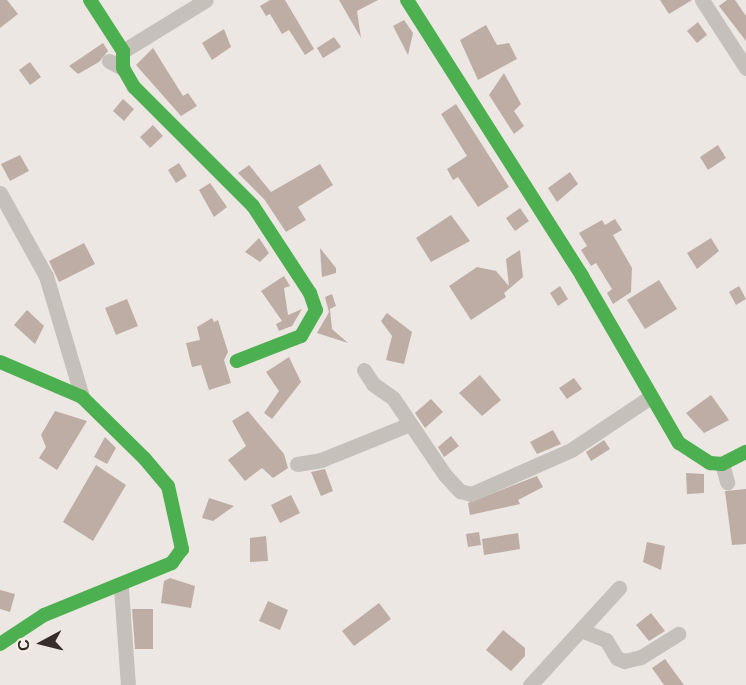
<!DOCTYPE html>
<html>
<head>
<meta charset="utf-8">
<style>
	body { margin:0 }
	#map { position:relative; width:746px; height:685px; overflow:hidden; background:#ece7e2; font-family:"DM Sans",sans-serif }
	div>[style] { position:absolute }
	.building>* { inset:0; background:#beada5 }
	.street>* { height:15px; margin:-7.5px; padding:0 7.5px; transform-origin:7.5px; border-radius:7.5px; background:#c6c0bb }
	.fast>* { height:14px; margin:-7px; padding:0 7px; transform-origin:7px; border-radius:7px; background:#4caf50 }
	span { translate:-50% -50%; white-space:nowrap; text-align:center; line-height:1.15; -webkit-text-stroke:4.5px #f8f2ea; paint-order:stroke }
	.north { position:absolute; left:12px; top:613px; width:60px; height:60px; -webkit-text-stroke:4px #f8f2ea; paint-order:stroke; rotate:263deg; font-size:16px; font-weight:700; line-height:24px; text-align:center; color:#362e29 }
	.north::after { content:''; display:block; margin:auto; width:21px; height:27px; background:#362e29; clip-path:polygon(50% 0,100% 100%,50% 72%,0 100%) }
</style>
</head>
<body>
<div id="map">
	<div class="building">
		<div style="clip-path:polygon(0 0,7px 0,18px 14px,0 28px)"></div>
		<div style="clip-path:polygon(270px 0,285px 0,314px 49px,305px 55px,289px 30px,282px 34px,270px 14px,266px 16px,260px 6px)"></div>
		<div style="clip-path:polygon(339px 0,378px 0,357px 11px,361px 38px)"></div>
		<div style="clip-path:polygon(660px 0,692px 0,669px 14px)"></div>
		<div style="clip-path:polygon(727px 0,735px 0,746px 16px,746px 41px,719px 6px)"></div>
		<div style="clip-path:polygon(404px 20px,413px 33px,408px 55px,393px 26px)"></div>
		<div style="clip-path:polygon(698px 22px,707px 35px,697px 43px,687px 31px)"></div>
		<div style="clip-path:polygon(486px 25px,497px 45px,509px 43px,517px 59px,478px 80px,460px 40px)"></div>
		<div style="clip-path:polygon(224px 29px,231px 47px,212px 60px,202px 43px)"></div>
		<div style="clip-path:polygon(334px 37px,341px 47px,323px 58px,317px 48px)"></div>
		<div style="clip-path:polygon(103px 43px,108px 51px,99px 62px,78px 74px,69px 66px)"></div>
		<div style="clip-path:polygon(153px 48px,183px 96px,188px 93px,197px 106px,181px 116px,136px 65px)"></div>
		<div style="clip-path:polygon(30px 62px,41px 77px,30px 85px,19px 70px)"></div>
		<div style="clip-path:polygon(504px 73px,521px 104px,514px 111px,524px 126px,514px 134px,489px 95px)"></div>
		<div style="clip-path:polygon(123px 99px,134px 109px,124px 121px,113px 111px)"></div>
		<div style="clip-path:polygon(456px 104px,509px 187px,478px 207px,458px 177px,453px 180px,447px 169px,467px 156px,441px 114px)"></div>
		<div style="clip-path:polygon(153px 125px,163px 136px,150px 148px,140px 137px)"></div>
		<div style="clip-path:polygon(718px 145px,726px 158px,708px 170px,700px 157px)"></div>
		<div style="clip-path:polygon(20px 155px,29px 171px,10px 181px,1px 164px)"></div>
		<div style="clip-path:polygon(179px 163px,187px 176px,176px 183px,168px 170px)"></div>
		<div style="clip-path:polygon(320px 164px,333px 185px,298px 207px,306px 220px,286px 232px,264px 199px,238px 173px,249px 165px,271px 192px)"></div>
		<div style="clip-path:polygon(570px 172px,578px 184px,557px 202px,548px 188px)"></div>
		<div style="clip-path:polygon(210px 183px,227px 207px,214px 217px,199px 190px)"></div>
		<div style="clip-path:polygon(520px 208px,529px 221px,515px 231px,506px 218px)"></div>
		<div style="clip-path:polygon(451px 215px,470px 241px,431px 262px,416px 238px)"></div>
		<div style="clip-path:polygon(615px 219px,622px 230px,613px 235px,632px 268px,631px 292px,613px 304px,607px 293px,612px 289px,596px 263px,591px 266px,581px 250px,587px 246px,579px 233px,602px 220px,605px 225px)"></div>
		<div style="clip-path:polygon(259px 238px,269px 253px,260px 262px,245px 252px)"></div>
		<div style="clip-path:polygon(711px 238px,719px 251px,697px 269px,687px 253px)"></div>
		<div style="clip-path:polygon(84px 243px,95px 264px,59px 282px,49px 261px)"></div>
		<div style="clip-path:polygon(320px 248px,336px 268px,336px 273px,322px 277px)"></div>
		<div style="clip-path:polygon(520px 250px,523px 277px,504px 293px,506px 297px,471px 320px,449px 286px,477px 267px,496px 271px,509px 286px,506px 259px)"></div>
		<div style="clip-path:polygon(284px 276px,290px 286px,284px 288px,288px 315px,302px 309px,292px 326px,279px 331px,276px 324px,282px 321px,261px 291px)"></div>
		<div style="clip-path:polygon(659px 280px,677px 309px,645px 329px,627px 300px)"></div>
		<div style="clip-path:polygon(560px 286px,568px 299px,558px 306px,550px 293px)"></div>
		<div style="clip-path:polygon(739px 286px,746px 299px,736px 305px,729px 292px)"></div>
		<div style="clip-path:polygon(332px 294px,336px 306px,330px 309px,332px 329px,348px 343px,317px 333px,329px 312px,325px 297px)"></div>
		<div style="clip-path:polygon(127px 299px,138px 326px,116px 335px,105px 308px)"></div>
		<div style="clip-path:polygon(27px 310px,44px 326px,35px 344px,14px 325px)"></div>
		<div style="clip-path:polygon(387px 313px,412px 332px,404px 364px,386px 360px,392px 336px,381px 321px)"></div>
		<div style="clip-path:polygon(212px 318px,214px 322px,218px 320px,228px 352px,224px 360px,231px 383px,209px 390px,201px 365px,192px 367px,186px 343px,200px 340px,197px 327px)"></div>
		<div style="clip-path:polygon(289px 357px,301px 382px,272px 419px,264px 413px,279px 391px,266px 372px)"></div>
		<div style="clip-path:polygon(480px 375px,501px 400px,482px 416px,459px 393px)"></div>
		<div style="clip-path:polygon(574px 378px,582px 389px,567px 399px,559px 388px)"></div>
		<div style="clip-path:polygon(711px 395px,729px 420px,704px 433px,686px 413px)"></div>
		<div style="clip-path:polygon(431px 399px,443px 412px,425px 428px,415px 413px)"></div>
		<div style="clip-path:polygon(55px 411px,87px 421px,57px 470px,39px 458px,46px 447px,41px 435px)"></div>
		<div style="clip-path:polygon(248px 411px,284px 454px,288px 468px,273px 478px,262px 468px,245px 481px,228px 460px,246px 446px,232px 421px)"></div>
		<div style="clip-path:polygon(553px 430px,561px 444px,537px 454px,530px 442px)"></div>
		<div style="clip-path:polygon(451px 436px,459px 446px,444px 457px,438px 447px)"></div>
		<div style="clip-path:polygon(105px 437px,116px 448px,107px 464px,94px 457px)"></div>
		<div style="clip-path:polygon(604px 440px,610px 449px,591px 461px,586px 452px)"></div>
		<div style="clip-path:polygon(96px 465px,126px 485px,93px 541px,63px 522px)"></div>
		<div style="clip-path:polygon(325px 469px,333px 491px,321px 496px,311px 472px)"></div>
		<div style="clip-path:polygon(686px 473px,704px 474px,704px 493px,687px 494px)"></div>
		<div style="clip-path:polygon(537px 476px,543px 487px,518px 500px,520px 504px,470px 515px,468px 503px)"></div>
		<div style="clip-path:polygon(746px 489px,746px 544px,732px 545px,725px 491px)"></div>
		<div style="clip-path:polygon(291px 495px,300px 513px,280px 523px,271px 505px)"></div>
		<div style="clip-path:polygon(209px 498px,234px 506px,213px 521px,202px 518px)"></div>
		<div style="clip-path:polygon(479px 532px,481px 545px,468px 547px,466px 534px)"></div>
		<div style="clip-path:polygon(518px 533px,520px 549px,484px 555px,482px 539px)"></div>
		<div style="clip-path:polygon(266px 536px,268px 561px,250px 562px,250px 538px)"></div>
		<div style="clip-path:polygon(647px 542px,665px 546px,661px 570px,643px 562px)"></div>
		<div style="clip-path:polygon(170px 578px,195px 586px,191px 608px,161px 603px,164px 581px)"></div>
		<div style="clip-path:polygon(0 590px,15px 594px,10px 612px,0 609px)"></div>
		<div style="clip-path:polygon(268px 601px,288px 610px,280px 630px,259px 621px)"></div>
		<div style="clip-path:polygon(379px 603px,391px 619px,354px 646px,342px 631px)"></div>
		<div style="clip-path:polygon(132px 609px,153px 609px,153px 649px,135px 649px)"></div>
		<div style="clip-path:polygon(651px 613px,665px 631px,649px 641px,636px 625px)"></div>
		<div style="clip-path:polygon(503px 630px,525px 648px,525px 656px,511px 671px,486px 650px)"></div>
		<div style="clip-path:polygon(665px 659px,684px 685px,664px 685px,652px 668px)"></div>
	</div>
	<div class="street">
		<div style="left:702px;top:0;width:81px;rotate:57.1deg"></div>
		<div style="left:123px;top:51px;width:97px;rotate:-31.6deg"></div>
		<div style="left:109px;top:61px;width:16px;rotate:27deg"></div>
		<div style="left:0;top:193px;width:95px;rotate:61deg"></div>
		<div style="left:46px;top:276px;width:126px;rotate:73.4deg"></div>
		<div style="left:364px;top:370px;width:17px;rotate:57deg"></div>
		<div style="left:373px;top:384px;width:24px;rotate:35deg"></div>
		<div style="left:393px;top:398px;width:93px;rotate:56deg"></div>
		<div style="left:445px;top:475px;width:22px;rotate:47deg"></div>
		<div style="left:460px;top:491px;width:11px;rotate:15deg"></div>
		<div style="left:471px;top:494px;width:109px;rotate:-23.7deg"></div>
		<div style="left:571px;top:450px;width:94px;rotate:-33.7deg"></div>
		<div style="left:297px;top:464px;width:24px;rotate:-9deg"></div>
		<div style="left:321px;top:460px;width:96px;rotate:-22deg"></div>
		<div style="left:722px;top:464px;width:19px;rotate:74deg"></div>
		<div style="left:121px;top:588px;width:97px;rotate:85.9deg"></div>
		<div style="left:581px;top:630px;width:27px;rotate:22deg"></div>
		<div style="left:606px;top:640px;width:21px;rotate:59deg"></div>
		<div style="left:617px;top:658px;width:8px;rotate:23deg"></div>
		<div style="left:624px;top:661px;width:17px;rotate:-13deg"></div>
		<div style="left:641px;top:657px;width:44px;rotate:-31.9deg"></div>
		<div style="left:530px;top:685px;width:132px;rotate:-47.5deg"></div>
	</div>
	<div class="fast">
		<div style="left:90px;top:0;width:61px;rotate:57.1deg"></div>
		<div style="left:123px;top:51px;width:17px;rotate:90deg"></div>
		<div style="left:123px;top:68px;width:22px;rotate:60deg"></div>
		<div style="left:134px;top:87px;width:168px;rotate:45deg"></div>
		<div style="left:253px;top:206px;width:104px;rotate:56.8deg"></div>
		<div style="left:310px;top:293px;width:18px;rotate:71deg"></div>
		<div style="left:316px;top:310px;width:30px;rotate:120deg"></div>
		<div style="left:301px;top:336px;width:69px;rotate:158.7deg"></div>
		<div style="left:407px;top:0;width:327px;rotate:57.6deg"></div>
		<div style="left:582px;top:276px;width:193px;rotate:59.9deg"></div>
		<div style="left:679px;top:443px;width:37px;rotate:33deg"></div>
		<div style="left:710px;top:463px;width:12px;rotate:5deg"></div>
		<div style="left:722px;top:464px;width:27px;rotate:-27deg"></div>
		<div style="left:0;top:362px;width:89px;rotate:23.1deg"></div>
		<div style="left:82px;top:397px;width:88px;rotate:44.5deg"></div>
		<div style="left:145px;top:459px;width:35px;rotate:50deg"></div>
		<div style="left:168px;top:486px;width:65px;rotate:77.5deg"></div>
		<div style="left:182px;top:549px;width:17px;rotate:126deg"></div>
		<div style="left:172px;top:563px;width:138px;rotate:157.9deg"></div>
		<div style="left:44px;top:615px;width:53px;rotate:146.6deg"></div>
	</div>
	<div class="north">С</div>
</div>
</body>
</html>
